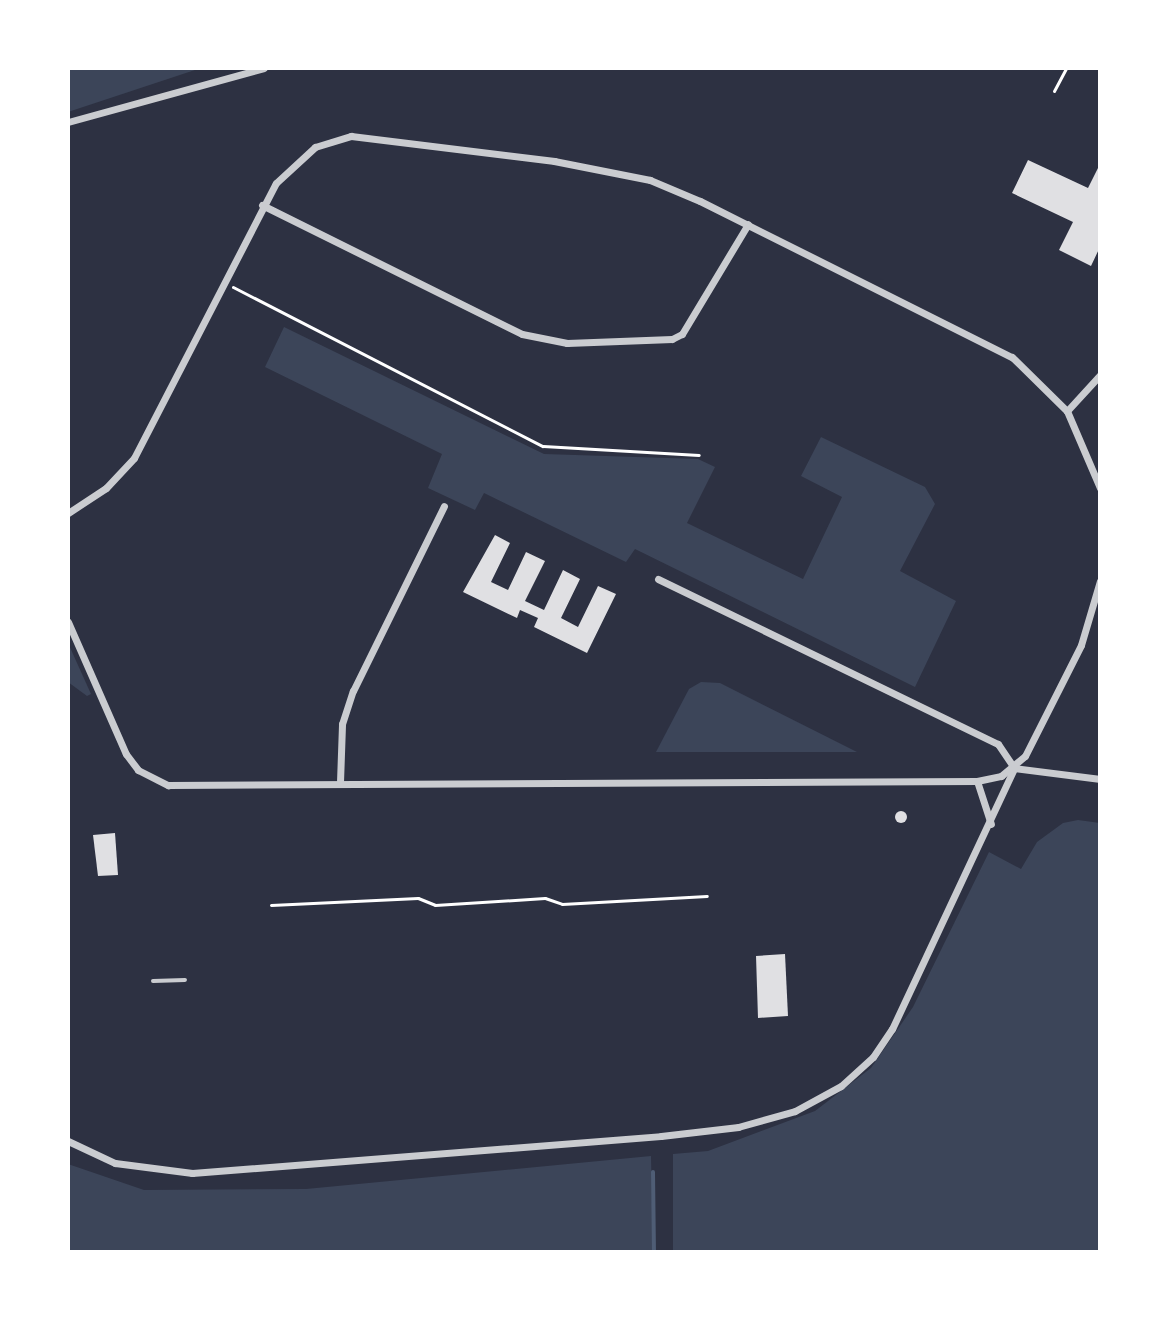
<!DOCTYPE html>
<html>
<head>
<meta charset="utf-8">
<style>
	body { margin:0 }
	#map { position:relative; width:1168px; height:1320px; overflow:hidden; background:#2d3142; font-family:Signika,sans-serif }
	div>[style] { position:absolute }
	.green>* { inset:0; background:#3c4559 }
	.stream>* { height:4px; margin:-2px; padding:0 2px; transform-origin:2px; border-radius:2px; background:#4f5d75 }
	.building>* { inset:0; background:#e0e0e3 }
	.round { border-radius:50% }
	.path>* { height:3px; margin:-1.5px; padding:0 1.5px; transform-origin:1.5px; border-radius:1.5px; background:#fff }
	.service>* { height:4px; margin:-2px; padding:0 2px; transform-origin:2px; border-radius:2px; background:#caccd0 }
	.minor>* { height:7px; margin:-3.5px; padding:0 3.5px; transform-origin:3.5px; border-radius:3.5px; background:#caccd0 }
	span { translate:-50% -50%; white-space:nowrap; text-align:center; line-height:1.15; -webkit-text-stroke:6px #fff; paint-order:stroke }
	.frame { position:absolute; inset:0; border:70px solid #fff; pointer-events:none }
</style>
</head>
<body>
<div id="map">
	<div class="green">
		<div style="clip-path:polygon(68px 68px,201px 68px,68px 112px)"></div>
		<div style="clip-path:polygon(284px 327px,544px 454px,698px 459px,715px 467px,687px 523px,803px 579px,842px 497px,801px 476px,821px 437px,925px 487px,935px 504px,900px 571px,956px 601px,915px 687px,635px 549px,626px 562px,484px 493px,475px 510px,428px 488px,442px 454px,265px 367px)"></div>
		<div style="clip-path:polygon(68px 643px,91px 694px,87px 696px,68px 682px)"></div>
		<div style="clip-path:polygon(701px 682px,720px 683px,857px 752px,656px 752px,689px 689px)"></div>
		<div style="clip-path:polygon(1078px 820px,1100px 823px,1100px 1252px,673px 1252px,673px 1154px,708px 1151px,815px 1111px,871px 1068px,913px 1007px,989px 852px,1021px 869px,1037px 842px,1063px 823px)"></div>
		<div style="clip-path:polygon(651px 1156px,653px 1252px,68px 1252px,68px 1164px,144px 1190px,306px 1189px)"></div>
	</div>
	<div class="stream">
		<div style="left:653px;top:1172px;width:80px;rotate:89.3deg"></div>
	</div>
	<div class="building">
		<div style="clip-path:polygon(1028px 160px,1088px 188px,1100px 164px,1100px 247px,1091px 266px,1059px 250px,1073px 222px,1012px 193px)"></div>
		<div style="clip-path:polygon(495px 535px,510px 543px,491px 582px,508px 590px,526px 552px,545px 561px,525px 601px,544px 610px,563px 570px,580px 579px,561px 618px,578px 627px,598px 586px,616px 594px,587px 653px,534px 627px,538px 618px,520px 610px,517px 618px,463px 592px)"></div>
		<div class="round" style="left:895px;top:811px;width:12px;height:12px"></div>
		<div style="clip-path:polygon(115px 833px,118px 875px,98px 876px,93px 835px)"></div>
		<div style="clip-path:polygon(785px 954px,788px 1016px,758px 1018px,756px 956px)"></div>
	</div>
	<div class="path">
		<div style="left:1054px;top:91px;width:26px;rotate:-62deg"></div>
		<div style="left:233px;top:287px;width:348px;rotate:27.2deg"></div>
		<div style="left:543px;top:446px;width:156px;rotate:3.3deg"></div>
		<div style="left:271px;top:905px;width:147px;rotate:-2.7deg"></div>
		<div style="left:418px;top:898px;width:18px;rotate:22deg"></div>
		<div style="left:435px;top:905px;width:110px;rotate:-3.6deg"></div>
		<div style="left:545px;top:898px;width:18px;rotate:19deg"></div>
		<div style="left:562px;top:904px;width:145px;rotate:-3.2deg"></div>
	</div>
	<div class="service">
		<div style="left:153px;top:981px;width:32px;rotate:-2deg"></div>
	</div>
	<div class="minor">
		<div style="left:68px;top:122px;width:203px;rotate:-15.4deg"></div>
		<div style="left:262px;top:205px;width:290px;rotate:26.4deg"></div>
		<div style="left:522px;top:334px;width:46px;rotate:11.3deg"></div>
		<div style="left:567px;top:343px;width:105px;rotate:-2.2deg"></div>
		<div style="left:672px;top:339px;width:11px;rotate:-27deg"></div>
		<div style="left:682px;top:334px;width:128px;rotate:-59deg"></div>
		<div style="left:1067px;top:411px;width:49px;rotate:-47.5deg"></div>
		<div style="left:68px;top:513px;width:45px;rotate:-33.3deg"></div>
		<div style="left:106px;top:488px;width:41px;rotate:-47deg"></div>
		<div style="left:134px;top:458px;width:309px;rotate:-62.7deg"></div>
		<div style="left:276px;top:183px;width:53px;rotate:-42.7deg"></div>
		<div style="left:315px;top:147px;width:38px;rotate:-17deg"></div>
		<div style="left:351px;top:136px;width:205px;rotate:7deg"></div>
		<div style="left:554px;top:161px;width:98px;rotate:11.2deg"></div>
		<div style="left:650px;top:180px;width:54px;rotate:22.8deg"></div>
		<div style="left:700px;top:201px;width:349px;rotate:26.6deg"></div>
		<div style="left:1012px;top:357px;width:77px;rotate:44.5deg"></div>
		<div style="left:1067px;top:411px;width:84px;rotate:66.8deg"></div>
		<div style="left:658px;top:579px;width:378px;rotate:25.9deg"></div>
		<div style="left:998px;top:744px;width:29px;rotate:56deg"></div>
		<div style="left:68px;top:622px;width:144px;rotate:66.3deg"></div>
		<div style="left:126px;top:754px;width:20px;rotate:53deg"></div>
		<div style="left:138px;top:770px;width:34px;rotate:27deg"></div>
		<div style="left:168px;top:785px;width:809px;rotate:-0.28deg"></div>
		<div style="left:977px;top:781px;width:25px;rotate:-12deg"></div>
		<div style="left:1001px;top:776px;width:31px;rotate:-40deg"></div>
		<div style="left:1025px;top:756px;width:124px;rotate:-63.2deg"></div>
		<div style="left:1081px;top:645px;width:67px;rotate:-73.5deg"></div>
		<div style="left:1014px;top:768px;width:87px;rotate:7.3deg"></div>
		<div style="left:977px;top:781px;width:45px;rotate:72deg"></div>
		<div style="left:340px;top:782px;width:58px;rotate:-88deg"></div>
		<div style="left:342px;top:724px;width:35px;rotate:-72deg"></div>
		<div style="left:353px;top:691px;width:206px;rotate:-63.8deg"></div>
		<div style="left:68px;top:1141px;width:52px;rotate:25.1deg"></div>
		<div style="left:115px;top:1163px;width:78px;rotate:7.4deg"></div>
		<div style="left:192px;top:1173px;width:470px;rotate:-4.5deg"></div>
		<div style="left:661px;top:1136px;width:78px;rotate:-6.7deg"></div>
		<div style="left:738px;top:1127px;width:59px;rotate:-15.7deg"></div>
		<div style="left:795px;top:1111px;width:52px;rotate:-28.5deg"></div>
		<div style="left:841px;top:1086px;width:43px;rotate:-42.2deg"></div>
		<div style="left:873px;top:1057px;width:34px;rotate:-56deg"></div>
		<div style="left:892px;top:1029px;width:288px;rotate:-64.9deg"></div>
	</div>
	<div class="frame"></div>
</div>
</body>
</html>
